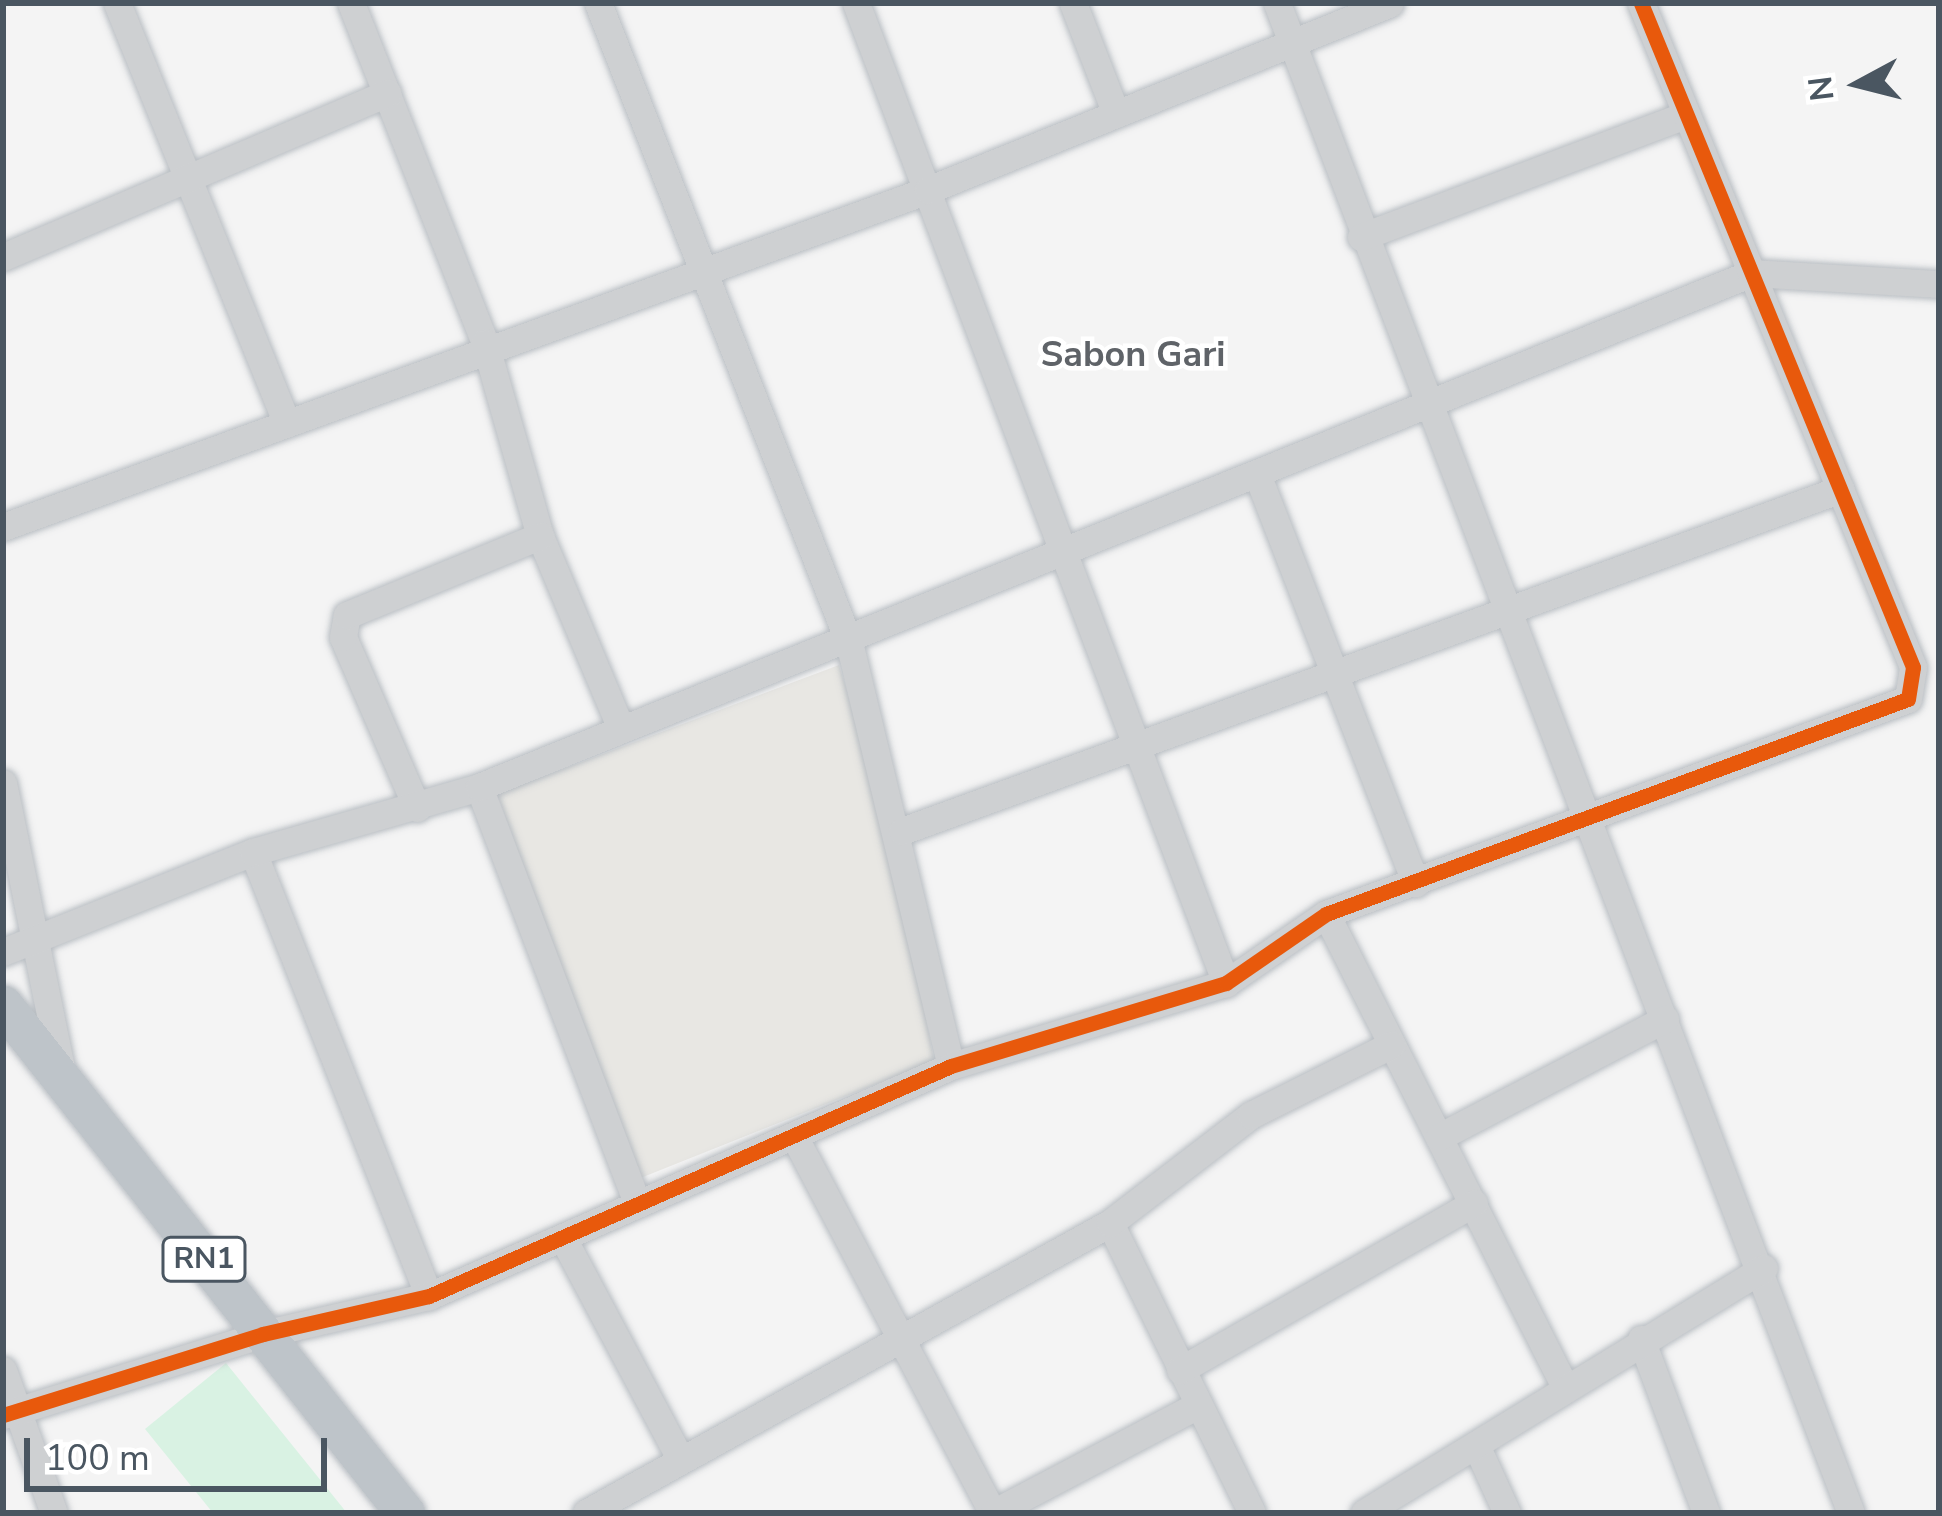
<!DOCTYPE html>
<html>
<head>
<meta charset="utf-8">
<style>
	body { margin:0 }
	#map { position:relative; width:1942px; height:1516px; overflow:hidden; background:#f4f4f4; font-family:"Nunito Sans",sans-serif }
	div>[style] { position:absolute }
	.commercial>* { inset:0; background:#e8e7e3 }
	.green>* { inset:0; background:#d9f2e3 }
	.roads { filter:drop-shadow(0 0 3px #b9bec3) drop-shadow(0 0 3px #b9bec3) }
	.minor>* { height:27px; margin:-13.5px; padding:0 13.5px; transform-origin:13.5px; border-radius:13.5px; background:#ced0d2 }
	.highway>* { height:39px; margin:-19.5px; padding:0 19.5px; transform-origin:19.5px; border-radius:19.5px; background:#bec4c9 }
	.cycleway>* { height:15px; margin:-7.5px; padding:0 7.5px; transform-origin:7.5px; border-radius:7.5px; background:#e8590c }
	span { translate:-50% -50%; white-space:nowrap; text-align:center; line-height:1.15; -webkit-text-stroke:9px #fff; paint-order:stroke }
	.shield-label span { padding:3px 9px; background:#fff; border:3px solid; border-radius:9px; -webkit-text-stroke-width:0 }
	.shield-label { font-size:30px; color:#4a5661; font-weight:700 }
	.neighbourhood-label { font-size:36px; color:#5f6368; font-weight:700 }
	.frame { position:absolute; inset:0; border:6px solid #4a5661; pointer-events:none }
	.north { position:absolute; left:1798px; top:24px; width:120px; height:120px; -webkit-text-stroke:9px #fff; paint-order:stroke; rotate:263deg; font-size:33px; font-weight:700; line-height:48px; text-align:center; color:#4a5661 }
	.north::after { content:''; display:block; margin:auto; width:42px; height:54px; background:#4a5661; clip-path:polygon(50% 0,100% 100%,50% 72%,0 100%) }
	.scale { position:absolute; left:24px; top:1438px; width:303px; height:54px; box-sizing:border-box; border:6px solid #4a5661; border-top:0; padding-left:15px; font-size:36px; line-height:42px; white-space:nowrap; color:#4a5661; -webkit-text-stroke:9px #fff; paint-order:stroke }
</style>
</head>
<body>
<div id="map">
	<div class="commercial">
		<div style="clip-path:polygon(839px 665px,892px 839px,934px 1061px,638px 1179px,497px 794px)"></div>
	</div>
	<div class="green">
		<div style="clip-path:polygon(226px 1363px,347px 1513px,213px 1513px,145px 1429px)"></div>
	</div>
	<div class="roads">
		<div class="minor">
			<div style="left:117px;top:3px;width:449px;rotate:68deg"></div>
			<div style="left:351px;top:3px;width:365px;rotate:68.5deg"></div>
			<div style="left:485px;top:343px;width:201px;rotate:74.1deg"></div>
			<div style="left:540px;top:536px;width:209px;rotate:67.2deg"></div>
			<div style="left:598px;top:3px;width:687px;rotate:68.56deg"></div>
			<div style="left:849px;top:642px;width:436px;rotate:76.5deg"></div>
			<div style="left:856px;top:3px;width:1048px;rotate:69.32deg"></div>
			<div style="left:1073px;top:3px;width:119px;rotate:68.8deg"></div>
			<div style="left:1277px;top:3px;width:1615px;rotate:69.19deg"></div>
			<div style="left:1361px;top:237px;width:347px;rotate:-20.6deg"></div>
			<div style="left:3px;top:257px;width:418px;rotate:-23.1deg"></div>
			<div style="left:1257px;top:474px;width:439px;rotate:68.8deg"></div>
			<div style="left:3px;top:527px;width:984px;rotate:-20.02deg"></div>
			<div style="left:928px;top:190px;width:498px;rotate:-22deg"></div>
			<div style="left:3px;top:783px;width:297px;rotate:78.5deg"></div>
			<div style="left:479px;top:787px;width:446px;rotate:69.2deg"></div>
			<div style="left:417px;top:808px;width:186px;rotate:-113.4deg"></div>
			<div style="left:343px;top:637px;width:22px;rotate:-80deg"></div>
			<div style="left:347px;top:615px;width:209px;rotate:-22.3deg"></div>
			<div style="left:902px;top:831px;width:999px;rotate:-20.01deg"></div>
			<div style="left:253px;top:852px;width:478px;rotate:68.4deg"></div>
			<div style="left:1326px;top:914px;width:530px;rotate:63.19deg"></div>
			<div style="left:3px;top:952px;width:269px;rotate:-21.8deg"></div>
			<div style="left:253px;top:852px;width:235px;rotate:-16deg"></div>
			<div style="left:479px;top:787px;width:1373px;rotate:-21.99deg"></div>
			<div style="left:1752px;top:273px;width:187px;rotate:3.4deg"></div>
			<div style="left:794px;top:1136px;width:426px;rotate:62.2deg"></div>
			<div style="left:993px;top:1513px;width:229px;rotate:-27.8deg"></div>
			<div style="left:1439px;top:1137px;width:255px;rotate:-27.6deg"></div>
			<div style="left:1110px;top:1223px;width:323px;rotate:63.9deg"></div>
			<div style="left:565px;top:1242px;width:245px;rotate:62deg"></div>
			<div style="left:1641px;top:1339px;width:186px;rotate:69.5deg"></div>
			<div style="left:3px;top:1370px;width:152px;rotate:70.4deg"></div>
			<div style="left:1180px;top:1370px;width:338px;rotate:-29.6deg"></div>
			<div style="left:3px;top:1415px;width:272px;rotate:-17.3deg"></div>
			<div style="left:263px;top:1334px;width:170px;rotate:-12.9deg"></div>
			<div style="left:429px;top:1296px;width:570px;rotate:-23.78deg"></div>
			<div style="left:951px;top:1066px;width:287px;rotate:-16.8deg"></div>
			<div style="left:1226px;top:983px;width:121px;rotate:-34.6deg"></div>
			<div style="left:1326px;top:914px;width:620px;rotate:-20.28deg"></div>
			<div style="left:1908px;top:699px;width:32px;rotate:-81deg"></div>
			<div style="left:1913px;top:667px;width:718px;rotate:-112.28deg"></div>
			<div style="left:1476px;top:1445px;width:75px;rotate:65.5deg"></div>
			<div style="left:586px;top:1513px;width:599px;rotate:-28.96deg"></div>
			<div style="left:1110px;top:1223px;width:178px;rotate:-37.5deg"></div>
			<div style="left:1251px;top:1115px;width:157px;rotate:-26.6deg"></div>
			<div style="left:1364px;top:1513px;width:469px;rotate:-31.5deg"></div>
		</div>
		<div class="highway">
			<div style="left:3px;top:1005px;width:648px;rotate:51.64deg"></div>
		</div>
	</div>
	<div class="cycleway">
		<div style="left:3px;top:1415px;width:272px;rotate:-17.3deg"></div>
		<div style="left:263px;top:1334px;width:170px;rotate:-12.9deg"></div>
		<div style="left:429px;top:1296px;width:570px;rotate:-23.78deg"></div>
		<div style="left:951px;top:1066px;width:287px;rotate:-16.8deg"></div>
		<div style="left:1226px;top:983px;width:121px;rotate:-34.6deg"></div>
		<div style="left:1326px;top:914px;width:620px;rotate:-20.28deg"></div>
		<div style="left:1908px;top:699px;width:32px;rotate:-81deg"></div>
		<div style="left:1913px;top:667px;width:718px;rotate:-112.28deg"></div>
	</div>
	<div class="shield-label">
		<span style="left:204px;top:1259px">RN1</span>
	</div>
	<div class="neighbourhood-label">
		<span style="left:1133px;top:355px">Sabon Gari</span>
	</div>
	<div class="frame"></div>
	<div class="north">N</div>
	<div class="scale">100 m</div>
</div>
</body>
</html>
